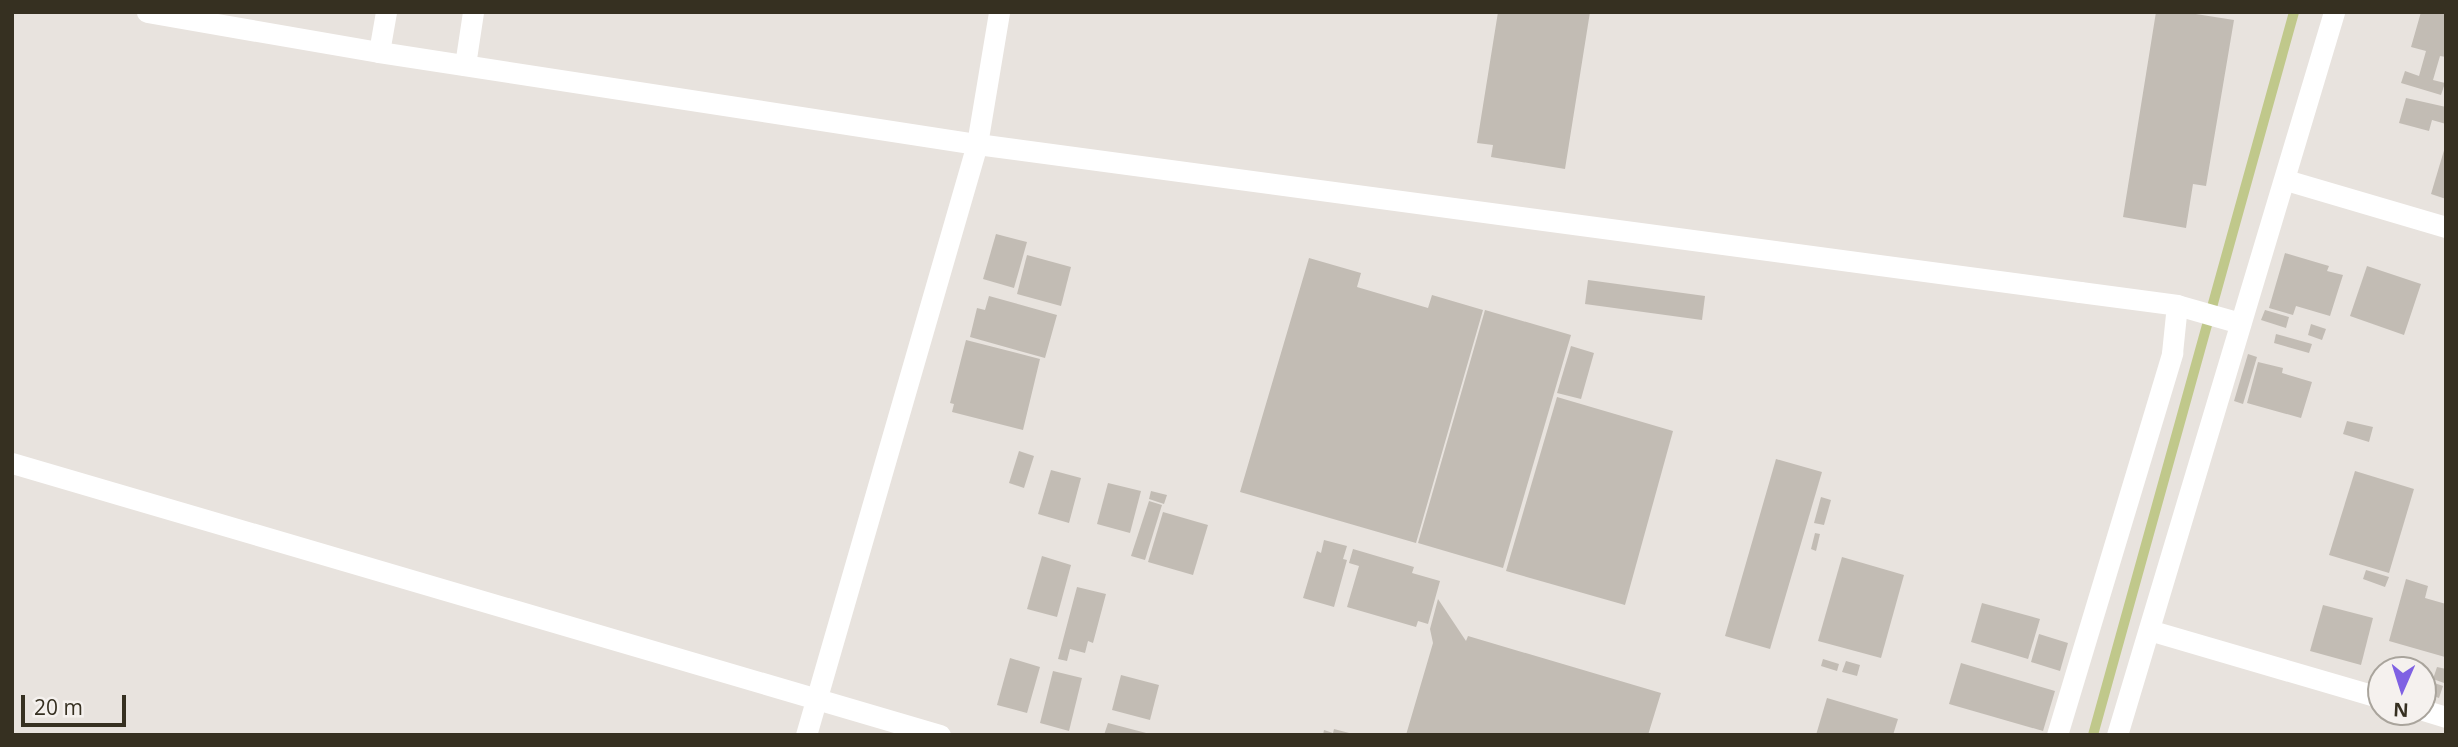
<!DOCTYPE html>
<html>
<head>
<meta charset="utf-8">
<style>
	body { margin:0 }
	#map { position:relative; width:2458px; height:747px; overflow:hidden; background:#e8e3de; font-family:"Open Sans",sans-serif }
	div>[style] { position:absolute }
	.stream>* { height:10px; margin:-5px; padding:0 5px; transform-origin:5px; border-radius:5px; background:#c0c88b }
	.building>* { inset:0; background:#c2bcb4 }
	.minor>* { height:21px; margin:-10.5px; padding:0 10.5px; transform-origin:10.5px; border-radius:10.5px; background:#fff }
	.tertiary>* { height:21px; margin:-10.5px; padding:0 10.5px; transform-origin:10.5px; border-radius:10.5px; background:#fff }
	span { translate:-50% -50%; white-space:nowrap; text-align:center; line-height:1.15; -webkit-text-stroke:5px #f5f1ee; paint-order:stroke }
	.frame { position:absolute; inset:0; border:14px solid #363021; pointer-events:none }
	.north { position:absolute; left:2367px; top:656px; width:70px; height:70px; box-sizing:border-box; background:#f5f1ee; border:2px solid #a9a49c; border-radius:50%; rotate:183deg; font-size:19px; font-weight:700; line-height:28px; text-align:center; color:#363021 }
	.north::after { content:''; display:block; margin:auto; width:24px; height:32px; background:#7f61e3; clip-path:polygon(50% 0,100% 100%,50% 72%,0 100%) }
	.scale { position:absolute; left:21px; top:695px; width:105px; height:32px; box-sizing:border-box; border:4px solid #363021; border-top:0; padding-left:9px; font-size:21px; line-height:24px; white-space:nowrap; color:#363021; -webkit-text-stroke:5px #f5f1ee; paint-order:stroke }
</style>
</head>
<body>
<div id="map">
	<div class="stream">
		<div style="left:2093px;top:735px;width:750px;rotate:-74.46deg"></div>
	</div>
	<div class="building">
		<div style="clip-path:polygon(1498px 12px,1590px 12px,1565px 169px,1491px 157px,1493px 145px,1477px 143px)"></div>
		<div style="clip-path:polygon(2156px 12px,2183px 12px,2234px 20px,2206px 186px,2193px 184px,2186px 228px,2123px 217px)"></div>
		<div style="clip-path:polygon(2421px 12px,2446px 12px,2446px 57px,2440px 56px,2433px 80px,2445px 83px,2441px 95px,2401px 83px,2405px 71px,2419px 76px,2426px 51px,2411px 47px)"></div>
		<div style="clip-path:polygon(2406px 98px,2446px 107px,2446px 124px,2432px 120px,2429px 131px,2399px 123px)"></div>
		<div style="clip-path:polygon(2445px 147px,2446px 147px,2446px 199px,2431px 194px)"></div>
		<div style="clip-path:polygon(996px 234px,1027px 242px,1014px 288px,983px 279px)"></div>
		<div style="clip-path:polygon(2285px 253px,2329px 266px,2327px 271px,2343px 275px,2330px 316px,2296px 306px,2293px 315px,2269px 308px)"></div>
		<div style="clip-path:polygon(1027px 255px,1071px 267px,1061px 306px,1017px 294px)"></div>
		<div style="clip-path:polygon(1309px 258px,1361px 273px,1357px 287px,1428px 308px,1432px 295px,1483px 310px,1416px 543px,1240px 492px)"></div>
		<div style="clip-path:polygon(2367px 266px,2421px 284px,2404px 335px,2350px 316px)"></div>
		<div style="clip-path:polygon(1588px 280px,1705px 296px,1702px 320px,1585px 304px)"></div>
		<div style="clip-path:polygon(989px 296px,1057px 315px,1045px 358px,970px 337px,977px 308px,985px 310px)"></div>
		<div style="clip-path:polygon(1485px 310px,1571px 335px,1503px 568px,1418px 543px)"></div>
		<div style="clip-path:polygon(2265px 310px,2289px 317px,2286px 328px,2261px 320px)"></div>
		<div style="clip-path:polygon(2311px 324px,2326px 329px,2322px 340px,2308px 335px)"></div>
		<div style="clip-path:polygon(2276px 334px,2312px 344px,2309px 353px,2274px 343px)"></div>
		<div style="clip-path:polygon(966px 340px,1040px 359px,1023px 430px,952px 412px,954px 404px,950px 403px)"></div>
		<div style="clip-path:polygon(1571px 346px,1594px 353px,1581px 399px,1557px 393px)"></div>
		<div style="clip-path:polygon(2248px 354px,2257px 357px,2243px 404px,2234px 401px)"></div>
		<div style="clip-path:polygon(2258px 362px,2283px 368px,2282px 373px,2312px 382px,2301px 418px,2247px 403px)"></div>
		<div style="clip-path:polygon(1557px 397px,1673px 431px,1625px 605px,1506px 571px)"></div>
		<div style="clip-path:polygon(2347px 421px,2373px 427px,2369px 442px,2343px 434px)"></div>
		<div style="clip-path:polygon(1019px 451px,1034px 456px,1024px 488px,1009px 483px)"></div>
		<div style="clip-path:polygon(1776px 459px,1822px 472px,1770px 649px,1725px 636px)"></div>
		<div style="clip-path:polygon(1051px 470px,1081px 478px,1069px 523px,1038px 514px)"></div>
		<div style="clip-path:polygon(2355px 471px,2414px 489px,2389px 573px,2329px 555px)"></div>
		<div style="clip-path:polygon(1108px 483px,1141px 491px,1130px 533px,1097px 524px)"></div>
		<div style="clip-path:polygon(1151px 491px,1167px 495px,1164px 504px,1149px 499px)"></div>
		<div style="clip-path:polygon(1821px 497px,1831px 500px,1824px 525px,1814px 523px)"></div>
		<div style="clip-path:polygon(1149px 501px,1162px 505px,1145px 560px,1131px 556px)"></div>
		<div style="clip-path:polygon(1163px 512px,1208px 525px,1193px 575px,1148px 562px)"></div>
		<div style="clip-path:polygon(1815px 533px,1820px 534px,1816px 551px,1811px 549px)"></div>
		<div style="clip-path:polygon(1324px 540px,1347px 546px,1343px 559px,1347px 560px,1334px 607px,1303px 598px,1317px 551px,1321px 553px)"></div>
		<div style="clip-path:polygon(1353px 549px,1414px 567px,1412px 573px,1440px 581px,1428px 624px,1418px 621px,1416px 627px,1347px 607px,1359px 566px,1349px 563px)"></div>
		<div style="clip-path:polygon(1042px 556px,1071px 565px,1057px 617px,1027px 609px)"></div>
		<div style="clip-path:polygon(1842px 557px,1904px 575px,1881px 658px,1818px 641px)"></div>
		<div style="clip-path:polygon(2366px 570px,2389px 577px,2385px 587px,2363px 579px)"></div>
		<div style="clip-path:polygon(2406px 579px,2428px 586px,2425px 598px,2446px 604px,2445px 657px,2389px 641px)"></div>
		<div style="clip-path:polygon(1077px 587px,1106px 594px,1093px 643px,1088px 641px,1085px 653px,1070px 649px,1067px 661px,1058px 659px)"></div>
		<div style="clip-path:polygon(1438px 599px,1466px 641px,1468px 636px,1661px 693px,1648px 735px,1406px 735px,1433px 643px,1430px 629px)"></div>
		<div style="clip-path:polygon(1982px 603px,2040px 619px,2028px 659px,1971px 642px)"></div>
		<div style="clip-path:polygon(2323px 605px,2373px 618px,2361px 665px,2310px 651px)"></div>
		<div style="clip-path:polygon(2039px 634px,2068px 643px,2060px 671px,2031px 662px)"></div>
		<div style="clip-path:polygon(1010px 658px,1040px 667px,1027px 713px,997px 705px)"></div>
		<div style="clip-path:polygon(1823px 659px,1839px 664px,1837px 671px,1821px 666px)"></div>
		<div style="clip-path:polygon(1846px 661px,1860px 665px,1857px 676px,1842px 672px)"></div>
		<div style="clip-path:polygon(1961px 663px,2055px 691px,2043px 731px,1949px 704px)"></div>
		<div style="clip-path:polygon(2437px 667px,2446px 669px,2444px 683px,2433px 679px)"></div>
		<div style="clip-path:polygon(1053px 671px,1082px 678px,1069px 731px,1040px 723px)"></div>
		<div style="clip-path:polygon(1121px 675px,1159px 685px,1150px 720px,1112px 710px)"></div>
		<div style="clip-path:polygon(2429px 681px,2443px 686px,2439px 698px,2425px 693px)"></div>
		<div style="clip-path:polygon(1827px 698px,1898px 719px,1893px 735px,1816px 735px)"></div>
		<div style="clip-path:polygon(1108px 723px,1150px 734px,1150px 735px,1104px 735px)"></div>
		<div style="clip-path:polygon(1334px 729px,1353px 734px,1353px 735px,1323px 735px,1324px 730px,1333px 733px)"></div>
	</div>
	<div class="minor">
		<div style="left:379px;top:52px;width:41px;rotate:-80.1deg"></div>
		<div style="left:465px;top:65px;width:54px;rotate:-81.4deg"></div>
		<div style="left:2286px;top:180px;width:167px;rotate:16.4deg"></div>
		<div style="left:2080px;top:292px;width:98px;rotate:7.6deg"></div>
		<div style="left:2177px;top:305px;width:66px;rotate:15.9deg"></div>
		<div style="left:12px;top:463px;width:967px;rotate:16.34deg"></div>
		<div style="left:2149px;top:630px;width:242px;rotate:16.3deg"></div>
		<div style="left:2423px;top:710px;width:24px;rotate:17deg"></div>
		<div style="left:2057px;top:735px;width:399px;rotate:-73.2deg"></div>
		<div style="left:2172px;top:353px;width:48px;rotate:-84.1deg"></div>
		<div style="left:2117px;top:735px;width:755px;rotate:-73.29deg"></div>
	</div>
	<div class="tertiary">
		<div style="left:147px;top:12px;width:235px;rotate:9.8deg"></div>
		<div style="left:379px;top:52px;width:605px;rotate:8.75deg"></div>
		<div style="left:977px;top:144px;width:1113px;rotate:7.64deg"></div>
		<div style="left:806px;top:735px;width:615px;rotate:-73.86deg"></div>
		<div style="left:977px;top:144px;width:134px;rotate:-80.5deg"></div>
	</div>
	<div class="frame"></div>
	<div class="north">N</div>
	<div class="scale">20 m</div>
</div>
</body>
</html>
